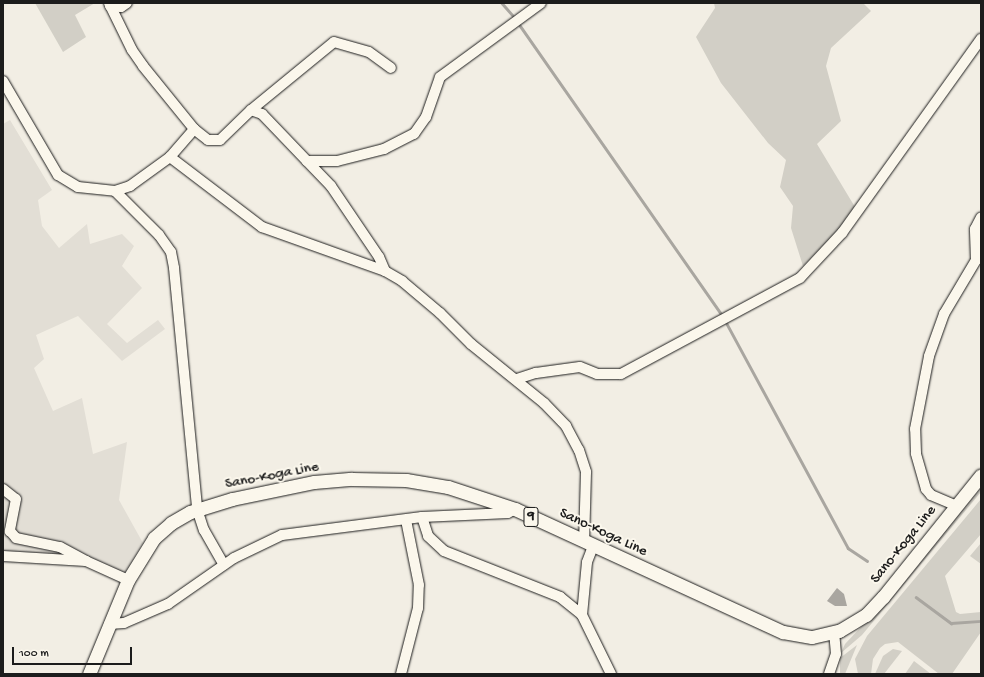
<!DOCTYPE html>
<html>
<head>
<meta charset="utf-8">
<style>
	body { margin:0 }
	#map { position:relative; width:984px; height:677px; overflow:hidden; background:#f2eee4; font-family:"Gochi Hand",sans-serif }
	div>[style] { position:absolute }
	.built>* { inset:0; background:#e2ded5 }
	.green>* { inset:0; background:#d2cfc6 }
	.water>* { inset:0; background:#a9a6a0 }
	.stream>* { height:2.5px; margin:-1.25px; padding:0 1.25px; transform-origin:1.25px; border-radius:1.25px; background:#a9a6a0 }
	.roads { filter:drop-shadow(0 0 1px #1c1c1c) drop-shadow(0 0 1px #1c1c1c) }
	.minor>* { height:10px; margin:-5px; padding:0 5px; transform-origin:5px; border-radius:5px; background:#fbf7ec }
	.major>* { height:13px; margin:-6.5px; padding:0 6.5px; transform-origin:6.5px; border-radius:6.5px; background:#fbf7ec }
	span { translate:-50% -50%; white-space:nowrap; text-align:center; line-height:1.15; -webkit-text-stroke:4px #fbf7ec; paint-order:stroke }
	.shield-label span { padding:1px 3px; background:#fbf7ec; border:1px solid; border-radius:3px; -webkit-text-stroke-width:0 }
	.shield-label { font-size:14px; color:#1c1c1c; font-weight:700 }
	.street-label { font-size:15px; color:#1c1c1c }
	.frame { position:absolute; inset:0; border:4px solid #1c1c1c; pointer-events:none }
	.scale { position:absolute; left:12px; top:647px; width:120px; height:18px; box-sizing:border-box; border:2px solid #1c1c1c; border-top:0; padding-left:5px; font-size:12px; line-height:14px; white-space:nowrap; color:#1c1c1c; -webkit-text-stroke:3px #fbf7ec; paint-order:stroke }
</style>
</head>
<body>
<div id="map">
	<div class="built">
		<div style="clip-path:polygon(10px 120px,52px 190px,38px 200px,42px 226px,59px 248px,87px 224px,90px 244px,122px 234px,134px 246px,122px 266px,142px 288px,107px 324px,127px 343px,158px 320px,165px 329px,122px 361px,78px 316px,36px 335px,44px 359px,34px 368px,53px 411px,82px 398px,93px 454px,127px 442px,119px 500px,143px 543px,127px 570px,122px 573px,86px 557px,3px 553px,3px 124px)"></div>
	</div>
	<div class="green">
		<div style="clip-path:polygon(35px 3px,95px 3px,75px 15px,86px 37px,63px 52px)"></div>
		<div style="clip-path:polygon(714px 3px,863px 3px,871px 11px,831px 48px,826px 66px,841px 121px,817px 144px,858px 212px,803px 266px,791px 228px,793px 206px,780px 187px,786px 160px,768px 143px,721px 83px,696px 37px,715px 8px)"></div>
		<div style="clip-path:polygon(981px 488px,981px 492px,862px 635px,841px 653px,845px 644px,892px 594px)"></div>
		<div style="clip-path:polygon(981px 499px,981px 534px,945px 576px,956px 612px,960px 614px,981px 612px,981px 632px,952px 674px,939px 674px,898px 642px,885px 644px,880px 648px,873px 659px,871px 674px,858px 674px,855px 659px,867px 636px)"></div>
		<div style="clip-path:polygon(981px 543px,981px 564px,970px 556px)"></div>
		<div style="clip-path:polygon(857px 645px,845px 674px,840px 674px,840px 658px)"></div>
		<div style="clip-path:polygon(893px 649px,902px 651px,884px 674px,875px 674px,883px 656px)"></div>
		<div style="clip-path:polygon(914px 661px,931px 674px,905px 674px)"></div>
	</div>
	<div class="water">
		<div style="clip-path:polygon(837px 588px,844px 594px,847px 606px,835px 606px,827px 601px)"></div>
	</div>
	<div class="stream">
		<div style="left:502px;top:3px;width:18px;rotate:49deg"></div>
		<div style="left:519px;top:24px;width:355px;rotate:55.1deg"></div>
		<div style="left:726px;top:322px;width:257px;rotate:61.6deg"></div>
		<div style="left:848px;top:548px;width:23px;rotate:34deg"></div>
		<div style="left:916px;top:597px;width:44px;rotate:36.6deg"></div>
		<div style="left:951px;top:623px;width:30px;rotate:-4deg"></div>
	</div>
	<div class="roads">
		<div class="minor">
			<div style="left:109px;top:3px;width:52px;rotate:63.9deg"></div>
			<div style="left:132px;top:50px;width:19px;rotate:55deg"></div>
			<div style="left:143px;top:66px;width:81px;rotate:51deg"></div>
			<div style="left:194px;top:129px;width:18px;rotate:38deg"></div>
			<div style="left:208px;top:140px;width:12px"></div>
			<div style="left:220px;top:140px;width:43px;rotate:-44.1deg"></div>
			<div style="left:251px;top:110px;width:12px;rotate:20deg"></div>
			<div style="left:262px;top:114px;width:65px;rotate:46.2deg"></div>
			<div style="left:110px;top:6px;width:11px;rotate:5deg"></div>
			<div style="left:121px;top:7px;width:7px;rotate:-34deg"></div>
			<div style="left:3px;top:81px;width:109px;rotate:59.7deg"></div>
			<div style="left:58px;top:175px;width:23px;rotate:31deg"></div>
			<div style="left:78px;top:187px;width:37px;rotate:6deg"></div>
			<div style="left:115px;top:191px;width:16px;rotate:-18deg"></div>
			<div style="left:130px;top:186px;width:49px;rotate:-35.9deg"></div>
			<div style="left:170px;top:157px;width:37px;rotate:-49deg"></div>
			<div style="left:251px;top:110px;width:107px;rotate:-39.3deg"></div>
			<div style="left:334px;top:42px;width:36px;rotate:16deg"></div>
			<div style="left:369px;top:52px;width:27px;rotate:36deg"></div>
			<div style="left:170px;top:157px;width:116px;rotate:37.3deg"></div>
			<div style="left:262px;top:227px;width:131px;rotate:19.7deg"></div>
			<div style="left:385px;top:271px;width:20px;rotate:30deg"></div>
			<div style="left:402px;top:281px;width:50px;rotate:40.1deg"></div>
			<div style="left:440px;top:313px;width:44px;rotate:45deg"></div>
			<div style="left:471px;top:344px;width:94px;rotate:38.9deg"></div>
			<div style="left:544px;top:403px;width:32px;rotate:46deg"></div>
			<div style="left:566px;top:426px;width:27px;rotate:62deg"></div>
			<div style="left:579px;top:450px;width:23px;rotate:72deg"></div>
			<div style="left:586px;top:472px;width:70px;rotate:91.6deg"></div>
			<div style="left:115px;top:191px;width:62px;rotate:45deg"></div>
			<div style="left:159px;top:235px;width:21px;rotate:55deg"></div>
			<div style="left:171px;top:252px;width:16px;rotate:79deg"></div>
			<div style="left:174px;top:268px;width:242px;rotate:84.5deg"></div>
			<div style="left:197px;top:509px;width:22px;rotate:72deg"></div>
			<div style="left:204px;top:530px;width:40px;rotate:60.3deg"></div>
			<div style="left:385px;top:271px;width:15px;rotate:-113deg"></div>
			<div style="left:379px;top:257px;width:86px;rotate:-124.1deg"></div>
			<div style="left:331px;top:186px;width:35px;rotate:-134deg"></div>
			<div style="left:307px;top:161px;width:30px"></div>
			<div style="left:337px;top:161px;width:49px;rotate:-14.3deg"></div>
			<div style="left:384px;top:149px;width:34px;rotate:-27deg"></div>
			<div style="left:414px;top:134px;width:21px;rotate:-55deg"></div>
			<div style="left:426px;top:117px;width:42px;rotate:-70.7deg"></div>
			<div style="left:440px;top:77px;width:125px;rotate:-36.2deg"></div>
			<div style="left:517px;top:379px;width:20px;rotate:-18deg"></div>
			<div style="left:536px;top:373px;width:44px;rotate:-7.8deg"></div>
			<div style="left:580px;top:367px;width:18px;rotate:22deg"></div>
			<div style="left:597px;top:374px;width:24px"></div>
			<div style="left:621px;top:374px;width:203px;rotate:-28.2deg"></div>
			<div style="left:800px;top:278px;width:62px;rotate:-47deg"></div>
			<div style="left:842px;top:233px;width:239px;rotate:-54.4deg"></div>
			<div style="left:3px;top:489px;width:16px;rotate:38deg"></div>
			<div style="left:16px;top:499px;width:33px;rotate:101deg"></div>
			<div style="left:10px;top:531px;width:9px;rotate:49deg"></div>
			<div style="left:16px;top:538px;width:45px;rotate:11.6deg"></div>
			<div style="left:60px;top:547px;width:30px;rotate:28deg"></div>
			<div style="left:957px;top:506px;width:28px;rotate:-157deg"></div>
			<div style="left:931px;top:495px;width:8px;rotate:-130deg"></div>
			<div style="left:926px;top:489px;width:37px;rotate:-106deg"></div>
			<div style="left:916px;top:453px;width:24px;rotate:-92deg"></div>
			<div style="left:915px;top:429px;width:74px;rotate:-79.1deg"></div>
			<div style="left:929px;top:356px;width:45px;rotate:-70.3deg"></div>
			<div style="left:944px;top:314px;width:63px;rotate:-59.3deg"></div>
			<div style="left:976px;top:260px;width:31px;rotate:-92deg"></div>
			<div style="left:975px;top:229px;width:13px;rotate:-63deg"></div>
			<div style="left:422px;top:517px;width:20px;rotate:72deg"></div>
			<div style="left:428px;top:536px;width:22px;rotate:43deg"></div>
			<div style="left:444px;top:551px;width:125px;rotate:21.6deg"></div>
			<div style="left:560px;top:597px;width:28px;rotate:39deg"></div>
			<div style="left:582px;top:615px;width:66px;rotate:63.8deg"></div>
			<div style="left:3px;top:556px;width:83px;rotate:3.4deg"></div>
			<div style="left:86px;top:561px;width:46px;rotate:24.3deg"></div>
			<div style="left:582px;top:615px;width:53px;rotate:-84.6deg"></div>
			<div style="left:587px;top:562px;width:17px;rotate:-69deg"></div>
			<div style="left:109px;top:624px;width:15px;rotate:-4deg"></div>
			<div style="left:124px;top:623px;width:48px;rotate:-23.4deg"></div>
			<div style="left:168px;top:604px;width:80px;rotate:-34.9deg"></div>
			<div style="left:234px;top:558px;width:53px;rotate:-25.6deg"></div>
			<div style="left:282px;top:535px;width:141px;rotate:-7.3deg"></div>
			<div style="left:422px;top:517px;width:86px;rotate:-2.7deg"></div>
			<div style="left:508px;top:513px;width:8px;rotate:-30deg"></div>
			<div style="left:401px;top:674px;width:68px;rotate:-75.6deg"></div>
			<div style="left:418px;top:608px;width:23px;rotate:-88deg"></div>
			<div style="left:419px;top:585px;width:66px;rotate:-101.3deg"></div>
			<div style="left:829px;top:674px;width:21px;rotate:-71deg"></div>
			<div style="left:836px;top:654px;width:21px;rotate:-95deg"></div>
		</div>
		<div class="major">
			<div style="left:89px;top:674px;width:102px;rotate:-67.5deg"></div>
			<div style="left:128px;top:580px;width:49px;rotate:-58.2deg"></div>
			<div style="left:154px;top:538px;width:23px;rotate:-41deg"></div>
			<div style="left:171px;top:523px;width:22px;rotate:-30deg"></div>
			<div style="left:190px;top:512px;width:44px;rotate:-17.2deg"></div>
			<div style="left:232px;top:499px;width:84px;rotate:-11.7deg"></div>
			<div style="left:314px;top:482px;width:38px;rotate:-5deg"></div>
			<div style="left:352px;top:479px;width:54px;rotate:1.1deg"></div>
			<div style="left:406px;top:480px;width:43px;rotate:9.5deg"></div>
			<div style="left:448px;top:487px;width:71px;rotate:18.2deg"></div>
			<div style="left:515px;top:509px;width:295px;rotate:24.7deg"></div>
			<div style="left:783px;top:632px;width:29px;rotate:10deg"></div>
			<div style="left:812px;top:637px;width:28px;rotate:-13deg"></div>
			<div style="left:839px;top:631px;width:31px;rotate:-31deg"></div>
			<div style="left:866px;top:615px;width:25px;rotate:-47deg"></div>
			<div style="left:883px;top:597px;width:156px;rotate:-51.2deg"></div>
		</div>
	</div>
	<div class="shield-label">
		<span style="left:531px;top:517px">9</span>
	</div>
	<div class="street-label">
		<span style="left:272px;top:476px;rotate:-11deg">Sano-Koga Line</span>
		<span style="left:603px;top:533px;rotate:25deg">Sano-Koga Line</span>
		<span style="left:904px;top:545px;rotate:-51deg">Sano-Koga Line</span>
	</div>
	<div class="frame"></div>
	<div class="scale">100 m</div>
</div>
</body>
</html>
